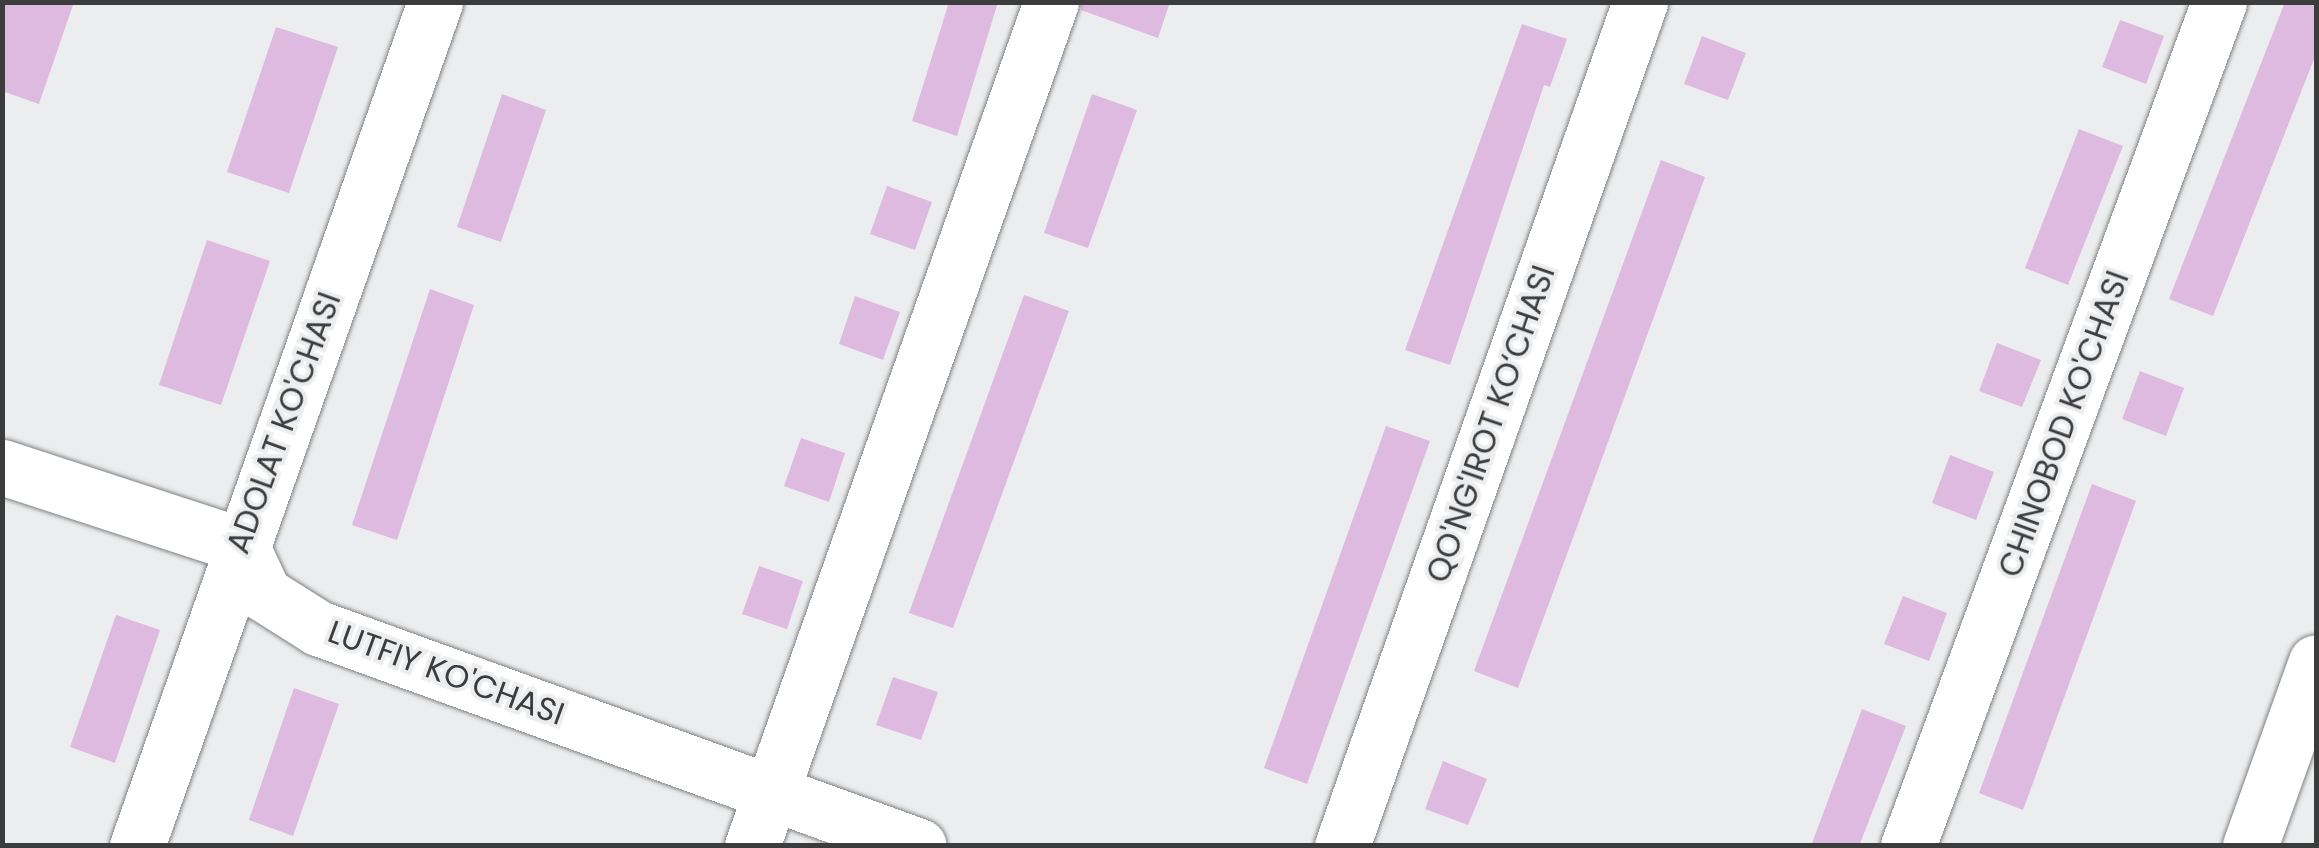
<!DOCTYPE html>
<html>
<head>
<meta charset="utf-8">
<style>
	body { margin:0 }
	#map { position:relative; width:2319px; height:848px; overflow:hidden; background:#ecedee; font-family:Poppins,sans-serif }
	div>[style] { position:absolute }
	.building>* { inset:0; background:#debae1 }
	.roads { filter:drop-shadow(0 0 2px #808181) drop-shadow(0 0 2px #808181) }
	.minor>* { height:55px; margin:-27.5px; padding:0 27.5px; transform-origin:27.5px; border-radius:27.5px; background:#fff }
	span { translate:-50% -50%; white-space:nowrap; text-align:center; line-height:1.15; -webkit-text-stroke:8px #ecedee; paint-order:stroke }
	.street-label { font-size:32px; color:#3c3c3d }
	.frame { position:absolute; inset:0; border:5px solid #3c3c3d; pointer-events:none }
</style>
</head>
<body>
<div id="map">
	<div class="building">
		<div style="clip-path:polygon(2px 2px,74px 2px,39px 104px,2px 91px)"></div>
		<div style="clip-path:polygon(949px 2px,998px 2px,957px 136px,912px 121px)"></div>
		<div style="clip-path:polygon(1081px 2px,1170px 2px,1158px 38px,1081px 10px)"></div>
		<div style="clip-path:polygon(2285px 2px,2316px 2px,2316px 54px,2213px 316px,2169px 299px)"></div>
		<div style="clip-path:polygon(2120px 20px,2164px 36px,2146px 84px,2102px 67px)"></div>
		<div style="clip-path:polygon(1522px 24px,1567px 39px,1550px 87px,1544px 85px,1450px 365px,1405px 350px)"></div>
		<div style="clip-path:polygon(276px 27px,338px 47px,289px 193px,227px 172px)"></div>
		<div style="clip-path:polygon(1702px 36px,1746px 53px,1728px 100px,1684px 84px)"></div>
		<div style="clip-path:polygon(502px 94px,546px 110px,501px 242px,457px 227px)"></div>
		<div style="clip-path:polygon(1092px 94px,1137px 110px,1088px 248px,1044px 233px)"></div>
		<div style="clip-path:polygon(2079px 129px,2123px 146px,2068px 285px,2025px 268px)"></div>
		<div style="clip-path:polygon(1661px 160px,1705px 177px,1518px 688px,1474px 671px)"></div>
		<div style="clip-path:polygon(887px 186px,932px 202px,915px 250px,870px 234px)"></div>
		<div style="clip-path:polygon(207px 240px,270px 261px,221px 405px,159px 385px)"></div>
		<div style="clip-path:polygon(430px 289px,474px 305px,397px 540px,352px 525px)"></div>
		<div style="clip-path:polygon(1024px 295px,1069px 311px,953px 628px,909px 613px)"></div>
		<div style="clip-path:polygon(855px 296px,900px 312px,883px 360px,839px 344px)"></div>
		<div style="clip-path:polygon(1997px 343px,2041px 360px,2022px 407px,1979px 391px)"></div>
		<div style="clip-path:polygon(2140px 371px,2184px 388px,2166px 436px,2122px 419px)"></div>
		<div style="clip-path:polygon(1386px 426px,1430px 441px,1307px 784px,1264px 768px)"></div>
		<div style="clip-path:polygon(801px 438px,845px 453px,829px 502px,784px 486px)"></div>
		<div style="clip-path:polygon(1950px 455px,1994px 472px,1976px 520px,1932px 503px)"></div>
		<div style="clip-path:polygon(2092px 484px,2136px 501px,2023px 810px,1979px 793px)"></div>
		<div style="clip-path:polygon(759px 566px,803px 581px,787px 629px,742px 614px)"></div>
		<div style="clip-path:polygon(1903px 596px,1947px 613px,1929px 661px,1884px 644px)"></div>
		<div style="clip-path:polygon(116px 615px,160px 630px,115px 763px,70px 747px)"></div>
		<div style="clip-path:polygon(893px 677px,938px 692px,921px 740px,876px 725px)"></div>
		<div style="clip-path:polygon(294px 688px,339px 704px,293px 836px,249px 820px)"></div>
		<div style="clip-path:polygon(1862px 709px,1906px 726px,1859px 846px,1811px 846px)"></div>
		<div style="clip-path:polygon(1443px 761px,1487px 779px,1468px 825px,1425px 809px)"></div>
	</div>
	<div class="roads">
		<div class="minor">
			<div style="left:2px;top:467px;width:251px;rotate:18.1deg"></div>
			<div style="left:241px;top:545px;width:54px;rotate:64.9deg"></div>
			<div style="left:264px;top:594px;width:64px;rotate:32.2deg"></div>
			<div style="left:318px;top:628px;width:639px;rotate:19.94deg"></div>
			<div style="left:137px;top:846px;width:895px;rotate:-70.55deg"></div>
			<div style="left:752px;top:846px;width:895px;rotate:-70.49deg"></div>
			<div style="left:1342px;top:846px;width:895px;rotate:-70.55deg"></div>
			<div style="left:1908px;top:846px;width:899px;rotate:-69.77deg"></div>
			<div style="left:2250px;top:846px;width:195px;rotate:-70.3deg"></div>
		</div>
	</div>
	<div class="street-label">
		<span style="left:284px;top:423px;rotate:-70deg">ADOLAT KO'CHASI</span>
		<span style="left:1491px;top:424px;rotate:-71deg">QO'NG'IROT KO‘CHASI</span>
		<span style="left:2064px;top:424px;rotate:-70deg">CHINOBOD KO'CHASI</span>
		<span style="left:446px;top:673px;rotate:20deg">LUTFIY KO'CHASI</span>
	</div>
	<div class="frame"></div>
</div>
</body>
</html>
